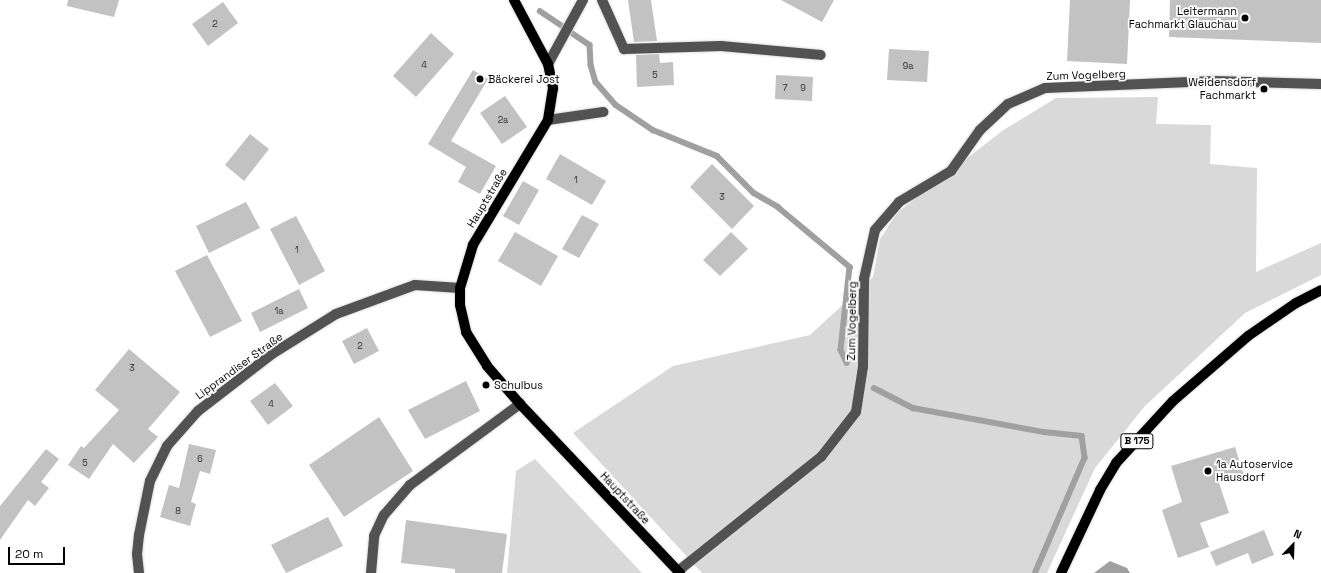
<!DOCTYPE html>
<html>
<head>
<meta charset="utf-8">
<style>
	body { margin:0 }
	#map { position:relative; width:1321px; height:573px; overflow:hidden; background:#fff; font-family:"Space Grotesk",sans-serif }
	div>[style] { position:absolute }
	.green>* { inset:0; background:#d9d9d9 }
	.water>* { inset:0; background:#a0a0a0 }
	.stream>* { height:5.5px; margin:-2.75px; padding:0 2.75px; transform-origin:2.75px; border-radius:2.75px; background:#a0a0a0 }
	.building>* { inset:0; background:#c2c2c2 }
	.roads { filter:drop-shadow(0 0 1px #dbdbdb) drop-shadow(0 0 1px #dbdbdb) }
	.minor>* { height:10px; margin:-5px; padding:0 5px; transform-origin:5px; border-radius:5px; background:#525252 }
	.major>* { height:10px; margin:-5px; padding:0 5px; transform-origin:5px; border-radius:5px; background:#000 }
	.dots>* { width:11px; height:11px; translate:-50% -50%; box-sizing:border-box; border:2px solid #fff; border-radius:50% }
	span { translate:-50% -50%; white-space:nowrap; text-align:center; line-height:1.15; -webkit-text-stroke:3.5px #fff; paint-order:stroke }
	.number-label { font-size:9px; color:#303030 }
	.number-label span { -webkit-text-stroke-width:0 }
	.shield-label span { padding:1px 3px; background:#fff; border:1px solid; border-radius:3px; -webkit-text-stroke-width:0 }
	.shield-label { font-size:10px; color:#000; font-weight:700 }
	.poi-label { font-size:11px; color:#000 }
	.right { translate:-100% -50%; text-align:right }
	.left { translate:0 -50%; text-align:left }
	.street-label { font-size:11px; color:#000 }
	.north { position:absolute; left:1273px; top:525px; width:40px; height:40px; -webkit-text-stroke:3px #fff; paint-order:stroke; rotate:23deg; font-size:11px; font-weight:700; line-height:16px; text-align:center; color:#000 }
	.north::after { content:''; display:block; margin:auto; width:14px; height:18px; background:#000; clip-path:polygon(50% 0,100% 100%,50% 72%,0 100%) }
	.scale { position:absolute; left:8px; top:547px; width:57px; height:18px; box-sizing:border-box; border:2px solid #000; border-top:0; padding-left:5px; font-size:12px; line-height:14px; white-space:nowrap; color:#000; -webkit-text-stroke:3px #fff; paint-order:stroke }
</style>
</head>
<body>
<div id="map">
	<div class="green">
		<div style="clip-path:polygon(1158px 97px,1156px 124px,1211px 125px,1210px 164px,1257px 168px,1256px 272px,1321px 243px,1321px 275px,1245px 313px,1145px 406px,1095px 468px,1047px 573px,702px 573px,573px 433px,673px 366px,810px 335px,873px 277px,880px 239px,897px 213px,1002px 131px,1056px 98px)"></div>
		<div style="clip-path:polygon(535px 459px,642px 573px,507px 573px,516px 471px)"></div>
	</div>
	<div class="water">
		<div style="clip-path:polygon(1110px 561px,1127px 568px,1130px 573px,1094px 573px)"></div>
	</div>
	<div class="stream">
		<div style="left:540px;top:11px;width:27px;rotate:34deg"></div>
		<div style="left:569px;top:31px;width:25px;rotate:34deg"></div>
		<div style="left:590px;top:45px;width:20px;rotate:87deg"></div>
		<div style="left:591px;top:65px;width:18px;rotate:74deg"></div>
		<div style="left:596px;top:82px;width:30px;rotate:49deg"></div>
		<div style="left:616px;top:105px;width:45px;rotate:34deg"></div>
		<div style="left:653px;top:130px;width:69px;rotate:22.1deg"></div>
		<div style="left:717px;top:156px;width:52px;rotate:45deg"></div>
		<div style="left:754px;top:193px;width:28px;rotate:30deg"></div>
		<div style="left:778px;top:207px;width:94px;rotate:39.8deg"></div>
		<div style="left:850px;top:267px;width:83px;rotate:96.2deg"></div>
		<div style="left:841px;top:350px;width:14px;rotate:65deg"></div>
		<div style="left:874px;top:388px;width:44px;rotate:27.1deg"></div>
		<div style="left:913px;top:408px;width:133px;rotate:10.4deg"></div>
		<div style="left:1044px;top:432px;width:38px;rotate:6deg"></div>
		<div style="left:1082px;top:436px;width:22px;rotate:82deg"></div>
		<div style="left:1085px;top:458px;width:124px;rotate:113.3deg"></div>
	</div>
	<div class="building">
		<div style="clip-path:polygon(68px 0,119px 0,114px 17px,67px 6px)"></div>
		<div style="clip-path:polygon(628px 0,651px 0,657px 41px,634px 42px)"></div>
		<div style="clip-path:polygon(781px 0,834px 0,822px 22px)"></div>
		<div style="clip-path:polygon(1070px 0,1130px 0,1127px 64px,1067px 61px)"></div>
		<div style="clip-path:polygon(1170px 0,1321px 0,1321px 43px,1169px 37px)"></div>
		<div style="clip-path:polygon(223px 2px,238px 23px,208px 46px,192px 24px)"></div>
		<div style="clip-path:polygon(431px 33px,454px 54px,416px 97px,393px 76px)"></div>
		<div style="clip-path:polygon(889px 49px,929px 51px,927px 82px,887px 80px)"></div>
		<div style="clip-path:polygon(659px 54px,660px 63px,673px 62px,674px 85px,637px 87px,636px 55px)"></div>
		<div style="clip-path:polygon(473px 70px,488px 79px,451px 141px,496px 166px,480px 194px,458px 182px,466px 167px,428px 144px)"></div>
		<div style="clip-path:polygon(776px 75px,813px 77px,812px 101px,775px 99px)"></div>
		<div style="clip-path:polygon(505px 96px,527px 127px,502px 144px,480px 113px)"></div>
		<div style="clip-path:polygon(250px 134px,269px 149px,244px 181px,225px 165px)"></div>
		<div style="clip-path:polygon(560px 154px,606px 181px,592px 205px,546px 179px)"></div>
		<div style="clip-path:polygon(712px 164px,754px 206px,732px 229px,690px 187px)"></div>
		<div style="clip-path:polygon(523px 181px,539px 190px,519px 225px,503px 216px)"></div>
		<div style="clip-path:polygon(246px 202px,260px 228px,209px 253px,196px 226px)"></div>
		<div style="clip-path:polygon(582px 215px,599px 224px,579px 258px,562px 249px)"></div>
		<div style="clip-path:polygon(296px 216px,325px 271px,299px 285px,270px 229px)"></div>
		<div style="clip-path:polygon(515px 232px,558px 256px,541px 286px,498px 261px)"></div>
		<div style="clip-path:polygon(731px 232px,748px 249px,720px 276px,703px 260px)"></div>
		<div style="clip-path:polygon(207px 255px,242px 321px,210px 337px,175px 271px)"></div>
		<div style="clip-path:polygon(299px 289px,308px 308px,260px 332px,251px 313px)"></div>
		<div style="clip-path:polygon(367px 328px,379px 351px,354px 364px,342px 341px)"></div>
		<div style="clip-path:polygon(129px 349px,180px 392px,148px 429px,158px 437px,134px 463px,113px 444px,89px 479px,68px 465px,81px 446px,84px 448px,119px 410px,95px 390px)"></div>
		<div style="clip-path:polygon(466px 381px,480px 411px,425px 439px,408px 410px)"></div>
		<div style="clip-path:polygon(275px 383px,293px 406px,268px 425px,250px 401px)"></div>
		<div style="clip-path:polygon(379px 417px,413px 471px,344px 517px,309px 465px)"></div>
		<div style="clip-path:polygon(189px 444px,216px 450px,210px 474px,200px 471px,191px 502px,196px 504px,190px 526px,160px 517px,169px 485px,179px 488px)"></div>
		<div style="clip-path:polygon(1235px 447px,1244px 476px,1219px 483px,1229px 513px,1200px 523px,1209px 547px,1178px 558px,1162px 510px,1182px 502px,1171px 466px)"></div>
		<div style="clip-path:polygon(46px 449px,59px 459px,41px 482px,49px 488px,35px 506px,28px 500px,0 540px,0 506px)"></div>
		<div style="clip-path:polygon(328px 517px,343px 546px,286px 573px,271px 545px)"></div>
		<div style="clip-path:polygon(406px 520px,507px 534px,502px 573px,455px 573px,455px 569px,401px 563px)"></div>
		<div style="clip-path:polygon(1264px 530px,1274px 555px,1252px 564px,1248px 553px,1216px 566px,1210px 552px)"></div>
	</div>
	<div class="roads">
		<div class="minor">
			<div style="left:602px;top:0;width:54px;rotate:65.8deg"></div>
			<div style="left:624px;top:49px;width:97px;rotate:-1.8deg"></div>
			<div style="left:721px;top:46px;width:100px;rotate:5.1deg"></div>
			<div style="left:548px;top:64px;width:73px;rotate:-61.3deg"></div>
			<div style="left:548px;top:120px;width:56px;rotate:-8.3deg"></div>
			<div style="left:678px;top:571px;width:183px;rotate:-38.6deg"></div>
			<div style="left:821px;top:457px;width:57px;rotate:-52.1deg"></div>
			<div style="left:856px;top:412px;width:46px;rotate:-81.2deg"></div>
			<div style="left:863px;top:367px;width:88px;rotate:-89.3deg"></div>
			<div style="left:864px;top:279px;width:50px;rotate:-77.3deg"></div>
			<div style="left:875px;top:230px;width:37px;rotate:-49deg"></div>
			<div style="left:899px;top:202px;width:61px;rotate:-30.8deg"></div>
			<div style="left:951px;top:171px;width:50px;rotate:-54.7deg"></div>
			<div style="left:980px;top:130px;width:38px;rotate:-43deg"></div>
			<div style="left:1008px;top:104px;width:40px;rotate:-23.4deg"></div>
			<div style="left:1045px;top:88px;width:169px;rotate:-2.4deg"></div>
			<div style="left:1214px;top:81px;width:107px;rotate:1.6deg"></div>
			<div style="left:139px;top:573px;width:19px;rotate:-96deg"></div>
			<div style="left:137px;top:554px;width:19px;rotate:-84deg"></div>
			<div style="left:139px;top:535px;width:55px;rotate:-78.5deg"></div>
			<div style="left:150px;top:481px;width:39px;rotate:-64deg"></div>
			<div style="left:167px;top:446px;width:47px;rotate:-48.5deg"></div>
			<div style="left:198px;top:411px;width:93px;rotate:-37.6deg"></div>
			<div style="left:272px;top:354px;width:75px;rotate:-32deg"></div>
			<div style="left:336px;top:314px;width:84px;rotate:-20.2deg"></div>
			<div style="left:415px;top:285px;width:45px;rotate:3.8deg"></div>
			<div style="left:371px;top:573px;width:37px;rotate:-85deg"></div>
			<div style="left:374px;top:536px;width:23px;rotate:-65deg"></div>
			<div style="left:384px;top:515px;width:40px;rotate:-49deg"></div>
			<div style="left:410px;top:485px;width:137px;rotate:-36.4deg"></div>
		</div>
		<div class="major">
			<div style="left:514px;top:0;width:72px;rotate:62deg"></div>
			<div style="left:548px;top:64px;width:25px;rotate:78deg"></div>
			<div style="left:553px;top:88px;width:32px;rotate:99deg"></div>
			<div style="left:548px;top:120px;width:146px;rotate:121deg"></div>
			<div style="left:473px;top:245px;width:45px;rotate:106.8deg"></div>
			<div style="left:460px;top:288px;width:17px;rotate:90deg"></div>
			<div style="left:460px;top:305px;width:28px;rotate:77deg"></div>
			<div style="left:466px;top:332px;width:40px;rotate:58deg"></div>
			<div style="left:487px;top:366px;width:50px;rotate:49deg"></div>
			<div style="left:520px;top:404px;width:233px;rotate:46.6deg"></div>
			<div style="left:1061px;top:573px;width:92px;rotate:-64.8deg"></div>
			<div style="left:1100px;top:490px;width:31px;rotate:-59deg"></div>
			<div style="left:1116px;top:463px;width:84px;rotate:-47.4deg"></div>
			<div style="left:1173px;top:401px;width:99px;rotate:-40.9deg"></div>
			<div style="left:1248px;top:336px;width:58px;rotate:-34.5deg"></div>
			<div style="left:1296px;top:303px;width:28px;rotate:-27deg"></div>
		</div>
	</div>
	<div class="dots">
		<div style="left:1245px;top:18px;background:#000"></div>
		<div style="left:480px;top:79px;background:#000"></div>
		<div style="left:1264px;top:89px;background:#000"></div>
		<div style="left:486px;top:385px;background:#000"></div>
		<div style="left:1208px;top:471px;background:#000"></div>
	</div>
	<div class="number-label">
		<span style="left:215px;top:24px">2</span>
		<span style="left:424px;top:65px">4</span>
		<span style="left:908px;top:66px">9a</span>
		<span style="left:655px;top:75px">5</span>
		<span style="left:785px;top:88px">7</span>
		<span style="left:803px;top:88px">9</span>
		<span style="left:503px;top:120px">2a</span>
		<span style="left:576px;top:180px">1</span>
		<span style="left:722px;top:197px">3</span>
		<span style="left:297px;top:250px">1</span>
		<span style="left:279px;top:311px">1a</span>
		<span style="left:360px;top:346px">2</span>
		<span style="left:132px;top:368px">3</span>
		<span style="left:271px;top:404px">4</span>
		<span style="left:200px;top:459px">6</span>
		<span style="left:85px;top:463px">5</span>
		<span style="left:178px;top:511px">8</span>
	</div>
	<div class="shield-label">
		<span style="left:1137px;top:441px">B 175</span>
	</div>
	<div class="poi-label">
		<span class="right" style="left:1237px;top:18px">Leitermann<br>Fachmarkt Glauchau</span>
		<span class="left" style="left:488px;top:79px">Bäckerei Jost</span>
		<span class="right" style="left:1256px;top:89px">Weidensdorf<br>Fachmarkt</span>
		<span class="left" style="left:494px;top:385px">Schulbus</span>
		<span class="left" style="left:1216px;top:471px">1a Autoservice<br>Hausdorf</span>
	</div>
	<div class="street-label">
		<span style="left:1086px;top:75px;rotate:-2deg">Zum Vogelberg</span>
		<span style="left:487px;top:198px;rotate:-59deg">Hauptstraße</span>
		<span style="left:852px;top:321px;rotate:-89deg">Zum Vogelberg</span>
		<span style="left:239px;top:366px;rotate:-36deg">Lipprandiser Straße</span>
		<span style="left:625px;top:498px;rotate:47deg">Hauptstraße</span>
	</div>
	<div class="north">N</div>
	<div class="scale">20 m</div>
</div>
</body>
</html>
